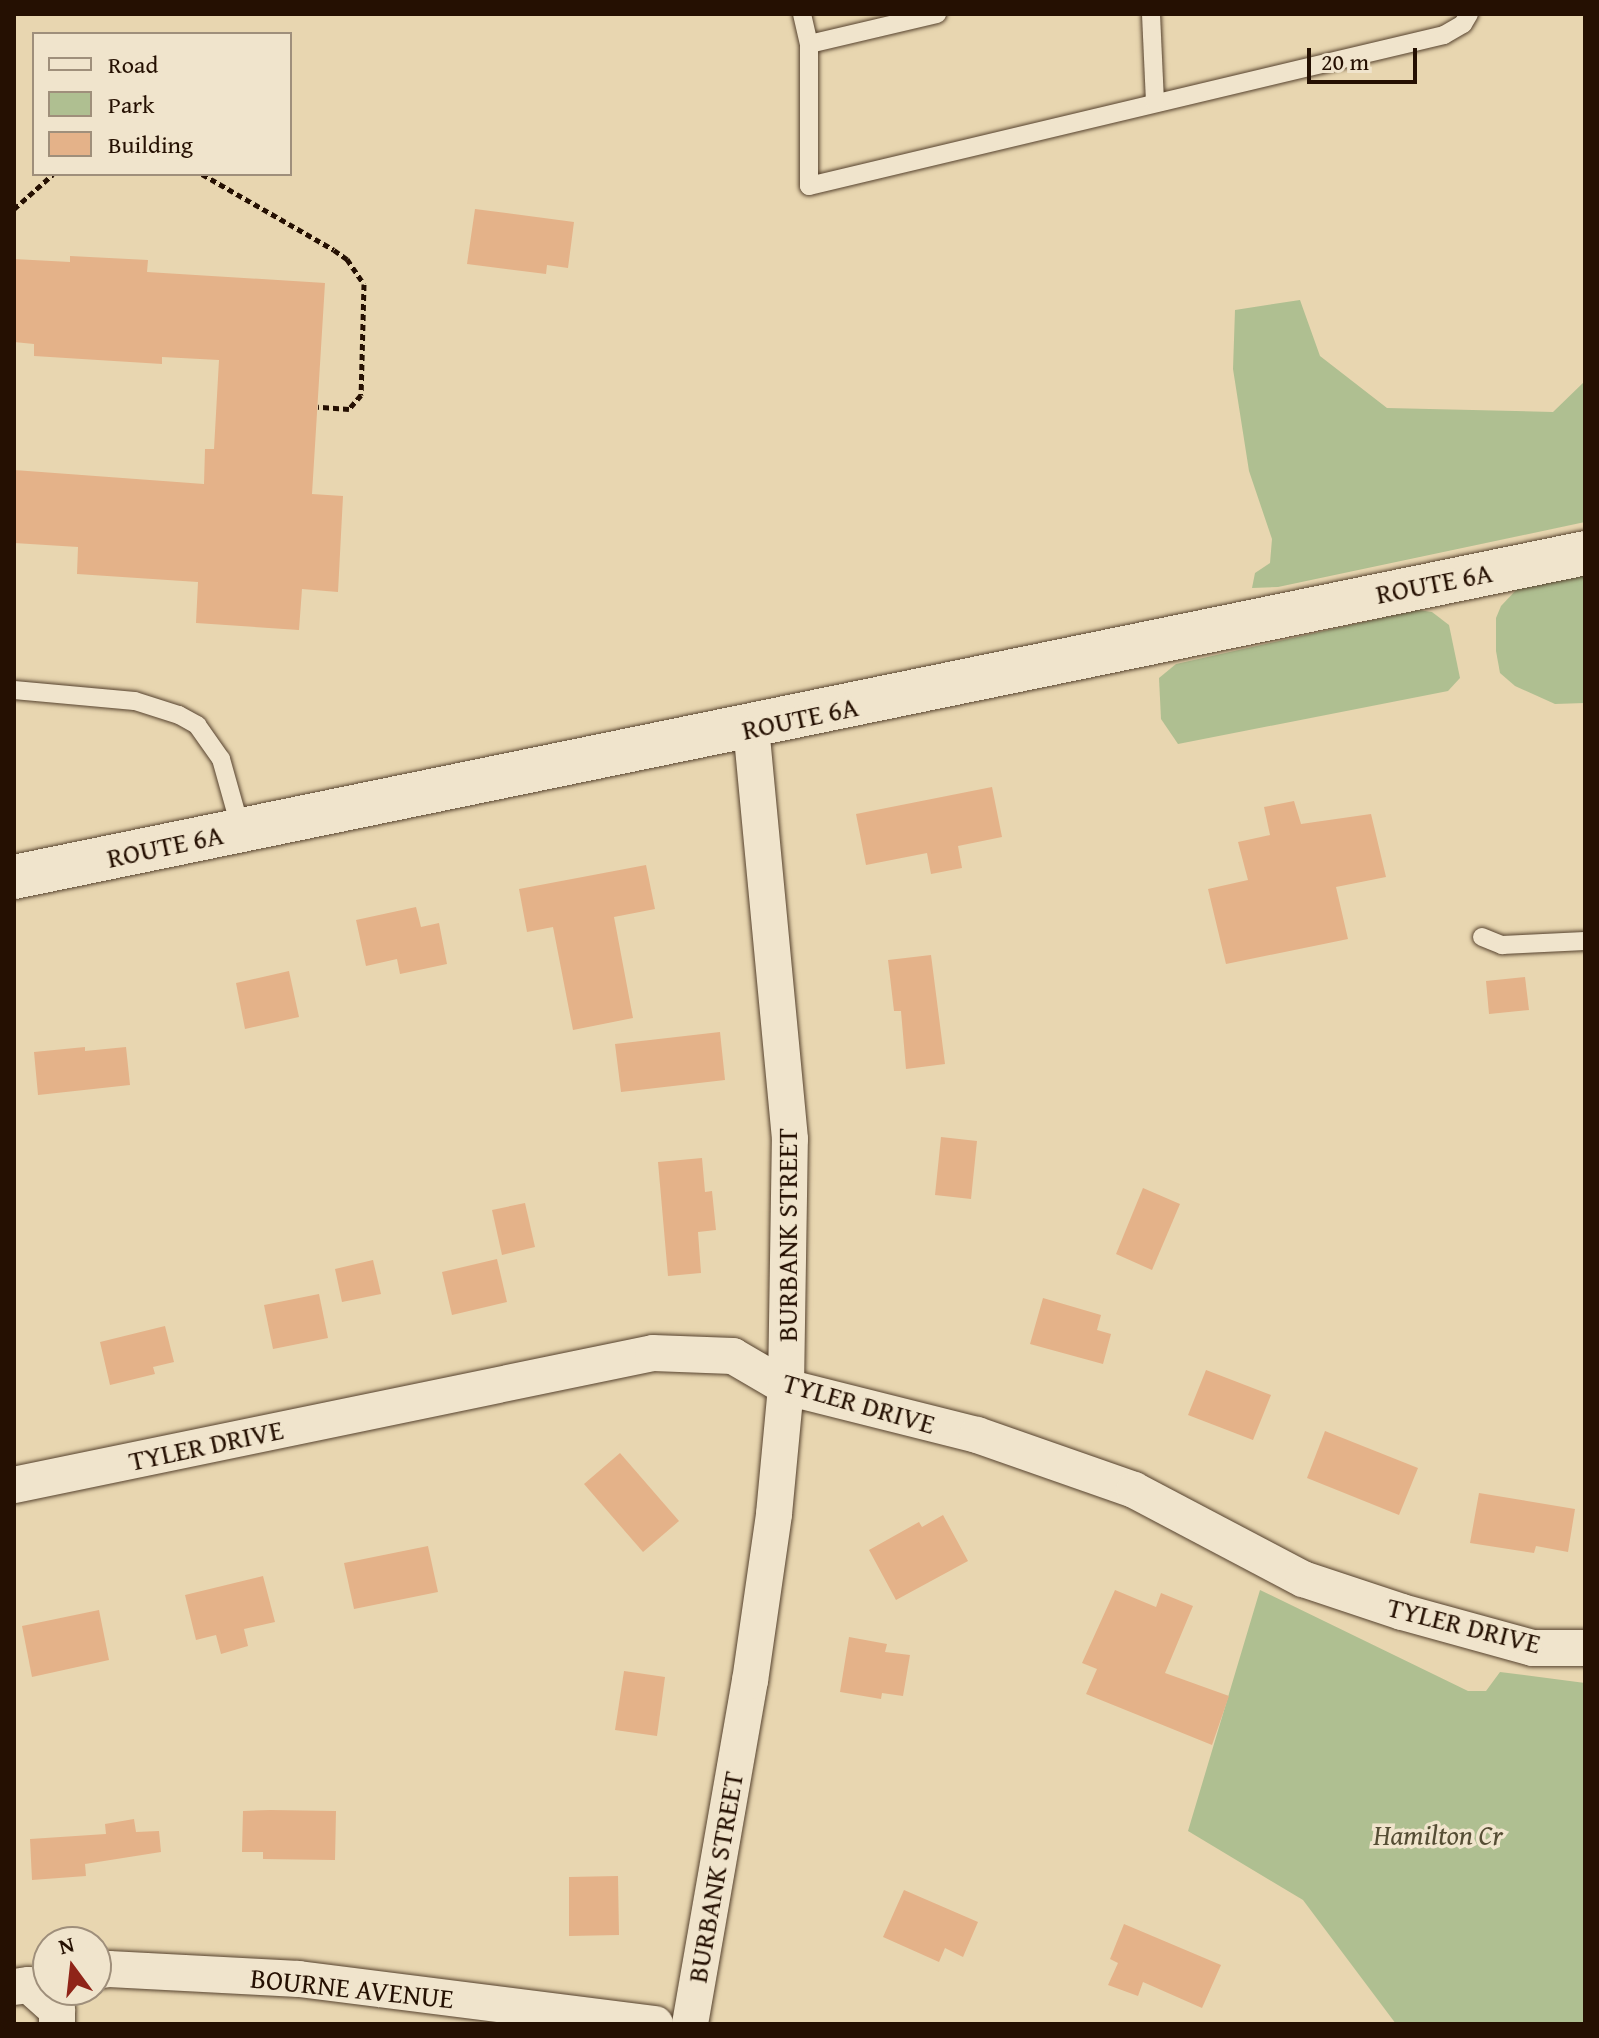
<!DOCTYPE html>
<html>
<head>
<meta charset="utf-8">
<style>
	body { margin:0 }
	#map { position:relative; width:1599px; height:2038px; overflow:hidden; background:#e8d6b0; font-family:"Gentium Book Plus",serif }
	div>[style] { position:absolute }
	.green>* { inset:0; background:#afbf91 }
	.building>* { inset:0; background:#e4b289 }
	.path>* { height:5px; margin-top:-2.5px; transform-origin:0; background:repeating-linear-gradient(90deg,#251002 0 6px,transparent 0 10px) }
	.roads { filter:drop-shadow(0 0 2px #56422e) drop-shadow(0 0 2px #56422e) }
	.service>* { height:18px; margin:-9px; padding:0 9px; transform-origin:9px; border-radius:9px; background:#f0e4cc }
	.minor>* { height:36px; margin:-18px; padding:0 18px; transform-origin:18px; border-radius:18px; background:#f0e4cc }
	.secondary>* { height:44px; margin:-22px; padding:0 22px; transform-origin:22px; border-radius:22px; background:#f0e4cc }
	span { translate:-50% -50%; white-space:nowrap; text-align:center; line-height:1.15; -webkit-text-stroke:7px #f0e4cc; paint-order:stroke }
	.street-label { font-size:28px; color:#251002 }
	.park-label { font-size:28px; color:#554d34; font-style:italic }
	.frame { position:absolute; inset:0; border:16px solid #251002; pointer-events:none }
	.legend { position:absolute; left:32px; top:32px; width:260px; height:144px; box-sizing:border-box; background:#f0e4cc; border:2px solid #9f8f7b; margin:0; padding:10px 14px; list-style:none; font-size:24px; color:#251002 }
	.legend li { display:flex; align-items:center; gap:16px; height:40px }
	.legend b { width:40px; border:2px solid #9f8f7b }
	.north { position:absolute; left:32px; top:1926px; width:80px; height:80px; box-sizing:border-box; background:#f0e4cc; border:2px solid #9f8f7b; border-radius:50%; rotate:345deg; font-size:22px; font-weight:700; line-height:32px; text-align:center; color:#251002 }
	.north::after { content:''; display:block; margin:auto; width:28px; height:36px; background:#8f2418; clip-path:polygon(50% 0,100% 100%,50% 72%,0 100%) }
	.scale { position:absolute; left:1307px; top:48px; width:110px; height:36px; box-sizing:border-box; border:4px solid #251002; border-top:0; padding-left:10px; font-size:24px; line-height:28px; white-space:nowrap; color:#251002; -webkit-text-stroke:6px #f0e4cc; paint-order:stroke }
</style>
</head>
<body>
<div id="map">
	<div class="green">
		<div style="clip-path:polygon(1300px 300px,1320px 356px,1387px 408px,1553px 412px,1585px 381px,1585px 522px,1278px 587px,1252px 588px,1255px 573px,1270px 563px,1272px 539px,1249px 471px,1233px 369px,1235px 310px)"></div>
		<div style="clip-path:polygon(1585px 573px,1585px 703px,1555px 704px,1515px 686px,1500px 673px,1496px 651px,1496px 618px,1501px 606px,1517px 589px)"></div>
		<div style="clip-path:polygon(1418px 610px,1432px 612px,1449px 625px,1460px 678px,1448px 691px,1178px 744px,1161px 719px,1159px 678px,1176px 664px)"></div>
		<div style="clip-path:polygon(1260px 1590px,1468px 1691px,1486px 1691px,1500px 1672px,1585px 1683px,1585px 2024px,1396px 2024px,1303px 1900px,1188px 1831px)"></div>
	</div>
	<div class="building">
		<div style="clip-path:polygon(475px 209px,574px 222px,568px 268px,547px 265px,546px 274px,467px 264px)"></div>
		<div style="clip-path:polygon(70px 256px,148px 260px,147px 272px,325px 283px,312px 494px,343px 496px,338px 592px,302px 589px,299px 630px,196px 623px,198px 582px,77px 574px,78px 547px,14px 543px,14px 470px,204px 484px,205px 449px,214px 449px,219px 360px,162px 357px,162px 364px,34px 356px,34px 344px,14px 342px,14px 259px,70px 262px)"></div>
		<div style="clip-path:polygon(992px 787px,1002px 837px,958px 846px,962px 868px,931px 874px,927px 853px,866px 865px,856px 814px)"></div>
		<div style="clip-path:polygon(1294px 801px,1301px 824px,1371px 814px,1386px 877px,1336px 887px,1348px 939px,1226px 964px,1208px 889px,1248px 880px,1238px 842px,1270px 835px,1264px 807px)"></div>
		<div style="clip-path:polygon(646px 865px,655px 909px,614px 917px,633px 1018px,573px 1030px,553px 927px,527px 932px,519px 889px)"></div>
		<div style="clip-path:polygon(416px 907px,421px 927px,439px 923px,447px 964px,400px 974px,397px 959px,366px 966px,356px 920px)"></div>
		<div style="clip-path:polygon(931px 955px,945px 1064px,906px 1069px,901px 1011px,894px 1011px,888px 960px)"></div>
		<div style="clip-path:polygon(289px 971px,299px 1017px,245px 1029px,236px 983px)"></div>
		<div style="clip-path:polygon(1525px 977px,1529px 1010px,1489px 1014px,1486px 981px)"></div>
		<div style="clip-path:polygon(720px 1032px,725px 1080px,621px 1092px,615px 1044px)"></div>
		<div style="clip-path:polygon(85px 1047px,85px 1051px,126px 1047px,130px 1085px,38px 1095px,34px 1052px)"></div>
		<div style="clip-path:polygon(941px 1137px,977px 1141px,971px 1199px,935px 1195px)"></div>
		<div style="clip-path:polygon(702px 1158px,705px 1192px,712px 1191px,716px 1230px,698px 1232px,701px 1273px,668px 1276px,658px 1162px)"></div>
		<div style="clip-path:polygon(1143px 1188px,1180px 1204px,1152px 1270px,1116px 1254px)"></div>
		<div style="clip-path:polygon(525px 1203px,535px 1247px,502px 1255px,492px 1210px)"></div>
		<div style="clip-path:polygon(497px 1259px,507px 1302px,452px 1315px,442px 1272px)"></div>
		<div style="clip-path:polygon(373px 1260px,381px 1294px,342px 1302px,335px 1269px)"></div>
		<div style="clip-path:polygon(319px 1294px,328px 1338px,273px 1349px,264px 1305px)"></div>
		<div style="clip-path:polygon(1043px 1298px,1101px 1315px,1097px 1330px,1111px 1334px,1103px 1364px,1030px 1344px)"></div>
		<div style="clip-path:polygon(165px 1326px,174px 1362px,153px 1367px,155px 1374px,110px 1385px,100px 1342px)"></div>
		<div style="clip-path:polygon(1206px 1370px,1271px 1395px,1253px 1440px,1188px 1415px)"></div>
		<div style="clip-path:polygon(1325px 1431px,1418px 1468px,1399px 1515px,1307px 1478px)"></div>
		<div style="clip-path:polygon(620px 1453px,679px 1521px,643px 1552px,584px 1484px)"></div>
		<div style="clip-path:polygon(1479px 1493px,1575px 1509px,1568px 1552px,1536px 1546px,1534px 1553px,1470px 1543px)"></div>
		<div style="clip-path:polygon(943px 1515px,968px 1561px,896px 1600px,869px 1550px,919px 1522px,922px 1527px)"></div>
		<div style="clip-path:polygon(428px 1546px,438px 1592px,354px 1609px,344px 1563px)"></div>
		<div style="clip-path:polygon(263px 1576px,275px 1622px,244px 1629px,248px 1646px,221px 1654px,216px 1635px,196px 1640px,185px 1595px)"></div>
		<div style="clip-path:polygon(1115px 1590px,1156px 1607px,1161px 1593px,1193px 1606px,1165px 1673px,1229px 1696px,1212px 1745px,1086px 1694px,1097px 1669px,1082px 1663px)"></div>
		<div style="clip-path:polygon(99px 1610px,109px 1660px,32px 1677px,22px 1626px)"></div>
		<div style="clip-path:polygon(849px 1637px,887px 1644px,885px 1652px,910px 1655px,903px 1696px,882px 1693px,881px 1699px,840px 1692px)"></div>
		<div style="clip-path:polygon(624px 1671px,665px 1677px,657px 1736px,615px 1730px)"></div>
		<div style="clip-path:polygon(270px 1810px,336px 1811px,335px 1860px,263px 1859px,263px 1852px,242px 1852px,243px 1811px)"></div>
		<div style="clip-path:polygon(134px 1819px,136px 1832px,159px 1831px,161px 1852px,85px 1864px,86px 1876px,32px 1880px,30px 1839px,106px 1834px,105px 1824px)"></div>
		<div style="clip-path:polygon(618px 1876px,619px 1935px,569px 1936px,569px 1877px)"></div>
		<div style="clip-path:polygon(904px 1890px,978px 1922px,963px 1957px,945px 1948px,939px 1962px,883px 1937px)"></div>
		<div style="clip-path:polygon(1124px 1924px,1221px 1965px,1202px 2008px,1143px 1982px,1138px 1996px,1108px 1985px,1118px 1963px,1110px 1959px)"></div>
	</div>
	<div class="path">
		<div style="left:202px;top:174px;width:152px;rotate:29.9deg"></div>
		<div style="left:334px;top:250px;width:16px;rotate:35deg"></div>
		<div style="left:347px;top:259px;width:30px;rotate:56deg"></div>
		<div style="left:364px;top:284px;width:111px;rotate:91.5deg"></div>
		<div style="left:361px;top:395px;width:18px;rotate:131deg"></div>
		<div style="left:349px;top:409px;width:31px;rotate:-176deg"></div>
		<div style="left:14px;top:209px;width:52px;rotate:-41.9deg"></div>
	</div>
	<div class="roads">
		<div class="service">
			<div style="left:802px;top:14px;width:31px;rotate:77deg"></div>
			<div style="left:937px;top:14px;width:131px;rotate:166.8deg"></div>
			<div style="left:809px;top:44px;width:142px;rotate:90deg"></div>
			<div style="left:809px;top:186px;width:653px;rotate:-13.38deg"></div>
			<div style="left:1444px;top:35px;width:22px;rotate:-30deg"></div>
			<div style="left:1463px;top:24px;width:12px;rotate:-59deg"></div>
			<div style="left:1151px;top:14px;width:89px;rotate:87.4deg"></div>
			<div style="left:14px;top:690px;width:121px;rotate:5.2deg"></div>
			<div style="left:135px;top:701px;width:46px;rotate:17.7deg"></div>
			<div style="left:179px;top:715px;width:21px;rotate:29deg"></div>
			<div style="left:197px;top:725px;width:42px;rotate:54.8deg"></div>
			<div style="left:221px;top:759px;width:74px;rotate:74.3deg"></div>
			<div style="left:1482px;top:937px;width:22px;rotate:22deg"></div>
			<div style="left:1502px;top:945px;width:83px;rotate:-2.8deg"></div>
		</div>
		<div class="minor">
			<div style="left:14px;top:1485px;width:652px;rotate:-11.67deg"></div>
			<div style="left:653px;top:1353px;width:80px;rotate:2.1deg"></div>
			<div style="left:733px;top:1356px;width:61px;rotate:30.3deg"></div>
			<div style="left:786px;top:1387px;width:197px;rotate:14.1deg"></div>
			<div style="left:977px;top:1435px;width:166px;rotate:19.3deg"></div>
			<div style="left:1134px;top:1490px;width:191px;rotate:27.8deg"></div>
			<div style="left:1303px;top:1579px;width:104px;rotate:18.4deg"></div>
			<div style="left:1402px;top:1612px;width:136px;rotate:15.4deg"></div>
			<div style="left:1533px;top:1648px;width:52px"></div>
			<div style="left:96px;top:1971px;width:13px;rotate:-9deg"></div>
			<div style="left:109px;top:1969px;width:190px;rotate:3deg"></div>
			<div style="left:299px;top:1979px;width:359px;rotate:7.2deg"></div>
			<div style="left:14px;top:1987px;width:15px;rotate:-8deg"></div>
			<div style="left:29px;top:1985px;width:38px;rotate:42deg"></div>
			<div style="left:57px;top:2010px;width:14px;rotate:90deg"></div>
			<div style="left:690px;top:2024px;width:348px;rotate:-80.1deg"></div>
			<div style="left:750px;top:1681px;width:169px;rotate:-81.8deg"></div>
			<div style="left:774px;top:1514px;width:128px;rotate:-84.6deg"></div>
			<div style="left:786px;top:1387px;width:248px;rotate:-89.1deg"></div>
			<div style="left:790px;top:1139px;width:413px;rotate:-95.4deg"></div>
		</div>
		<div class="secondary">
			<div style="left:14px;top:877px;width:1604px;rotate:-11.65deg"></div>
		</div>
	</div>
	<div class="street-label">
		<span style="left:1434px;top:583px;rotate:-11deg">ROUTE 6A</span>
		<span style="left:800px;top:718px;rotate:-12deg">ROUTE 6A</span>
		<span style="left:165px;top:846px;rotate:-12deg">ROUTE 6A</span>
		<span style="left:787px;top:1235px;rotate:-90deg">BURBANK STREET</span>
		<span style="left:859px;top:1403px;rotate:16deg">TYLER DRIVE</span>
		<span style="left:206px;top:1445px;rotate:-12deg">TYLER DRIVE</span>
		<span style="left:1464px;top:1625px;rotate:14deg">TYLER DRIVE</span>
		<span style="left:715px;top:1877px;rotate:-80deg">BURBANK STREET</span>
		<span style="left:352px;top:1988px;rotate:6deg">BOURNE AVENUE</span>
	</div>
	<div class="park-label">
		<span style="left:1438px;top:1835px">Hamilton Cr</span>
	</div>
	<div class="frame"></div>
	<ul class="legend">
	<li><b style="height:10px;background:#f0e4cc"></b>Road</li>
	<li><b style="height:22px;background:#afbf91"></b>Park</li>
	<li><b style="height:22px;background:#e4b289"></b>Building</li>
	</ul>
	<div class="north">N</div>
	<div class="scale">20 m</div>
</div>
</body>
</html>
